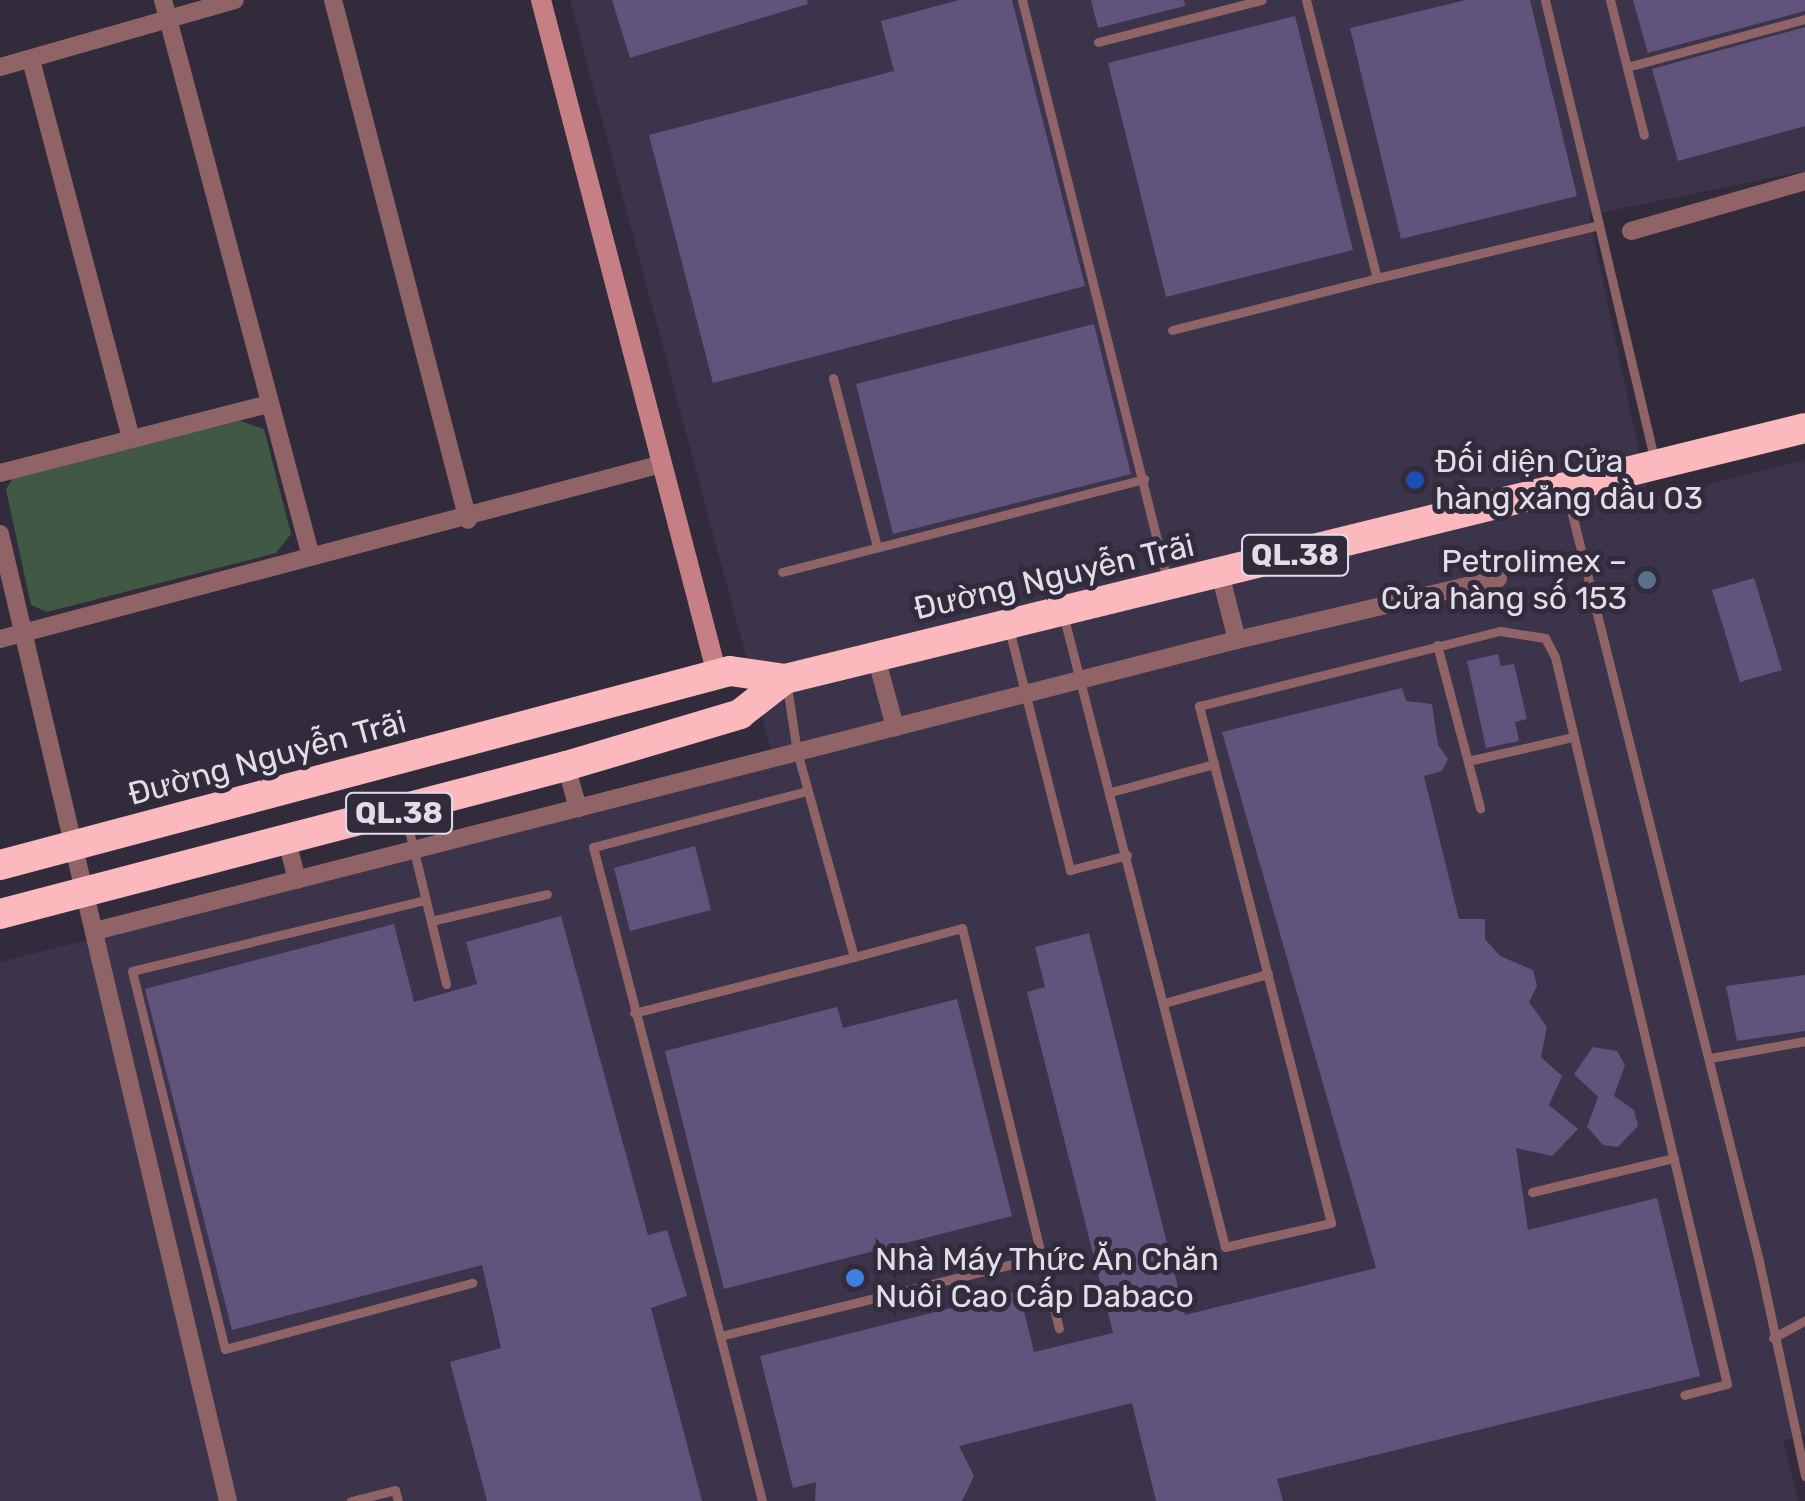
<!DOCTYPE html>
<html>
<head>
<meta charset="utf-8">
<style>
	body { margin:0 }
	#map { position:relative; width:1805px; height:1501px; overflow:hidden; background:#312b3c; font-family:Rubik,sans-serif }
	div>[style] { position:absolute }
	.built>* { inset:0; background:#3b344b }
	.green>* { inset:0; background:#415944 }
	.building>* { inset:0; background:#60537c }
	.lane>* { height:9px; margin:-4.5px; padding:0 4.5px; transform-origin:4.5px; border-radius:4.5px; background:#906466 }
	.street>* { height:18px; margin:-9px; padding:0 9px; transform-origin:9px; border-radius:9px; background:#906466 }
	.secondary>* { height:20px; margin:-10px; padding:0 10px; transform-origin:10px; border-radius:10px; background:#c68085 }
	.highway>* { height:30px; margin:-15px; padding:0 15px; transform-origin:15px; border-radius:15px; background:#fbb9bd }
	.dots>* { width:28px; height:28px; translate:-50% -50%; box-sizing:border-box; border:5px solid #312b3c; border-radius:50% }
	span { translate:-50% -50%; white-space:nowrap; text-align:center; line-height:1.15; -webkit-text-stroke:10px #312b3c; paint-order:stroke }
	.shield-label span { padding:2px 8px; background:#312b3c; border:2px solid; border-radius:8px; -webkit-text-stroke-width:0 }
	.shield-label { font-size:30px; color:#e1dee9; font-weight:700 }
	.poi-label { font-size:32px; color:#e1dee9 }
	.left { translate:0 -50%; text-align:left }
	.right { translate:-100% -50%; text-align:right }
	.street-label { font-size:32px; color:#e1dee9 }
</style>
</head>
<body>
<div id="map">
	<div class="built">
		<div style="clip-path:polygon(570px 0,1805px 0,1805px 171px,1589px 215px,1649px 499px,1805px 460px,1805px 1434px,1783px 1441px,1798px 1501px,0 1501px,0 962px,775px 765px)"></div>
	</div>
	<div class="green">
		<div style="clip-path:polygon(240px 421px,264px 429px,291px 534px,276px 553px,47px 612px,31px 605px,6px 490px,13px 477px)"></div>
	</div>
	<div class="building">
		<div style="clip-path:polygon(612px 0,807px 0,808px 4px,630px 58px)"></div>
		<div style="clip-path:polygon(959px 0,1012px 0,1085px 286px,713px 383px,649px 135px,894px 71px,881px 21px)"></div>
		<div style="clip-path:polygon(1091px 0,1184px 0,1185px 6px,1098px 28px)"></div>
		<div style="clip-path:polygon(1466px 0,1530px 0,1577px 196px,1401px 239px,1350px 28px)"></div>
		<div style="clip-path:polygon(1633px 0,1805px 0,1805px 11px,1648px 53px)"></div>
		<div style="clip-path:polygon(1295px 16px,1353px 250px,1166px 297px,1108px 63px)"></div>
		<div style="clip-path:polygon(1805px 27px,1805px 126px,1678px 161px,1652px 69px)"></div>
		<div style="clip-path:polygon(1094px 324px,1131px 474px,893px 534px,856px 384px)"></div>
		<div style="clip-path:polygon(1754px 578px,1782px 670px,1740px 682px,1712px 590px)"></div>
		<div style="clip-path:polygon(1498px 654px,1501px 666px,1514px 664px,1527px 719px,1515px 722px,1519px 741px,1486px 748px,1467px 661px)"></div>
		<div style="clip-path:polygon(1402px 688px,1406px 701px,1432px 704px,1438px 745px,1448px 759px,1442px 771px,1424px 776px,1459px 919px,1485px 919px,1485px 939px,1500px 956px,1533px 970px,1537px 986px,1529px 1002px,1547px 1027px,1541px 1057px,1562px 1076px,1549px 1105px,1578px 1129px,1552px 1156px,1516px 1148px,1528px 1230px,1657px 1198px,1700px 1376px,1277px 1479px,1283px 1501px,1156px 1501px,1132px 1403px,959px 1446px,974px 1476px,962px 1501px,815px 1501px,816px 1482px,793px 1488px,760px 1356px,1019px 1291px,1034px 1352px,1113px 1333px,1027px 992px,1045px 987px,1035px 947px,1089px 933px,1185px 1315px,1376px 1268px,1222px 732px)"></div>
		<div style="clip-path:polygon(695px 846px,711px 910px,630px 931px,614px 868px)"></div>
		<div style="clip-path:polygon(561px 916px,648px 1235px,667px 1230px,687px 1296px,651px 1308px,702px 1501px,487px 1501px,450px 1362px,501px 1348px,482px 1265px,232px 1330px,145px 989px,394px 924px,414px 1002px,477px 984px,466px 942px)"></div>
		<div style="clip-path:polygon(1805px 975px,1805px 1031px,1737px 1041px,1726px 986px)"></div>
		<div style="clip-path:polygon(957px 999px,1012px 1216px,724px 1289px,665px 1051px,837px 1007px,843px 1028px)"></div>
		<div style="clip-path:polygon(1593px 1047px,1617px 1051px,1625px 1065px,1614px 1096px,1634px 1110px,1638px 1126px,1618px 1147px,1603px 1145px,1587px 1127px,1598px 1097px,1574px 1074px)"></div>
	</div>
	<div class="lane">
		<div style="left:1022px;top:0;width:598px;rotate:75.96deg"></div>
		<div style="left:1306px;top:0;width:287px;rotate:75.7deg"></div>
		<div style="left:1377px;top:278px;width:228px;rotate:-13.4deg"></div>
		<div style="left:1599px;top:225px;width:244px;rotate:76.7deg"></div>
		<div style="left:1545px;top:0;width:231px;rotate:76.5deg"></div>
		<div style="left:1610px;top:0;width:139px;rotate:75.9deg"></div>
		<div style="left:1098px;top:42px;width:169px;rotate:-14.4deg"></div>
		<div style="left:1627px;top:67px;width:184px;rotate:-15.1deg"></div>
		<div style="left:1172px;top:330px;width:211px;rotate:-14.2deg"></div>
		<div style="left:833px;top:378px;width:175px;rotate:75.4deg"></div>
		<div style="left:1566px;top:490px;width:795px;rotate:75.95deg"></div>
		<div style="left:1759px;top:1261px;width:220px;rotate:77.9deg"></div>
		<div style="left:782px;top:572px;width:374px;rotate:-14.4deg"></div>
		<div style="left:1063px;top:614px;width:653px;rotate:75.64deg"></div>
		<div style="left:1225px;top:1247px;width:109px;rotate:-12.8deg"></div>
		<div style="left:1331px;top:1223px;width:534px;rotate:-104.32deg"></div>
		<div style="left:1199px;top:706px;width:310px;rotate:-14deg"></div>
		<div style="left:1500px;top:631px;width:46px;rotate:8.8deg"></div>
		<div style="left:1545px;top:638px;width:21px;rotate:62deg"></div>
		<div style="left:1555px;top:657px;width:747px;rotate:76.69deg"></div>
		<div style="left:1727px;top:1384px;width:44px;rotate:165.7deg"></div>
		<div style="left:1009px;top:629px;width:249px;rotate:75.8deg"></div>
		<div style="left:1070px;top:870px;width:59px;rotate:-14.7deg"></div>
		<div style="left:1437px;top:645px;width:169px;rotate:75.2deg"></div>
		<div style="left:1468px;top:761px;width:108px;rotate:-12.9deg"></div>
		<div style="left:807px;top:791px;width:221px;rotate:165.3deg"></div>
		<div style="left:593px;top:847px;width:505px;rotate:75.44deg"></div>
		<div style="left:720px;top:1336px;width:332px;rotate:-13.8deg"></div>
		<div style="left:1111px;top:792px;width:107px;rotate:-15.2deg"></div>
		<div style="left:405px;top:814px;width:175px;rotate:76.4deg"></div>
		<div style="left:425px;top:900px;width:301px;rotate:166.4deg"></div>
		<div style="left:132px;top:971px;width:389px;rotate:76.2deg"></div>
		<div style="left:225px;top:1349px;width:256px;rotate:-15deg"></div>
		<div style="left:431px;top:921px;width:119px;rotate:-13.1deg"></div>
		<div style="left:854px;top:957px;width:112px;rotate:-15deg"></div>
		<div style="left:962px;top:928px;width:412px;rotate:76.4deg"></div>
		<div style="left:1164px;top:1003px;width:108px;rotate:-15.6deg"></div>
		<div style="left:634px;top:1013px;width:227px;rotate:-14.3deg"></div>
		<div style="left:854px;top:957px;width:213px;rotate:-105.5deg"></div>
		<div style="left:797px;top:752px;width:66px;rotate:-98.7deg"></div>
		<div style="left:1710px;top:1058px;width:97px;rotate:-10.1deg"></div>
		<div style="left:1532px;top:1192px;width:146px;rotate:-13.5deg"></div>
		<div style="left:720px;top:1336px;width:170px;rotate:75.7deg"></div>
		<div style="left:1773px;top:1338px;width:37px;rotate:-29deg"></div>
		<div style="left:351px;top:1501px;width:45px;rotate:-14deg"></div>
		<div style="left:395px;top:1490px;width:11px;rotate:75deg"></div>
	</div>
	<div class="street">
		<div style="left:163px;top:0;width:572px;rotate:75.11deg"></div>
		<div style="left:333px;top:0;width:537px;rotate:75.45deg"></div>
		<div style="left:31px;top:60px;width:391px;rotate:75.2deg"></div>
		<div style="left:0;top:67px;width:244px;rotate:-15.9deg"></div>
		<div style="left:1631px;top:231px;width:181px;rotate:-16deg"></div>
		<div style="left:0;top:473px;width:278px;rotate:-14.4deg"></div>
		<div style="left:0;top:534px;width:994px;rotate:76.73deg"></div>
		<div style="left:0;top:639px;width:685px;rotate:-14.81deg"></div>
		<div style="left:1237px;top:640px;width:268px;rotate:-13.2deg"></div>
		<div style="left:876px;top:657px;width:73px;rotate:74.8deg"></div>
		<div style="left:566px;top:766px;width:44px;rotate:74.1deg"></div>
		<div style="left:287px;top:841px;width:40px;rotate:75.6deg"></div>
		<div style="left:95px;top:931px;width:1178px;rotate:-14.3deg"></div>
		<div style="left:1237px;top:640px;width:68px;rotate:-104.4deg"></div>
	</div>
	<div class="secondary">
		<div style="left:541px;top:0;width:697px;rotate:75.37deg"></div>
	</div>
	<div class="highway">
		<div style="left:0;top:865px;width:755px;rotate:-14.88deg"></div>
		<div style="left:730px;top:671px;width:56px;rotate:8.3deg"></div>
		<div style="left:785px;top:679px;width:1050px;rotate:-13.82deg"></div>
		<div style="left:0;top:914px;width:585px;rotate:-14.65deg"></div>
		<div style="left:566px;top:766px;width:182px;rotate:-16.6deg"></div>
		<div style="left:740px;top:714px;width:57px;rotate:-37.9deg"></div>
	</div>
	<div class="dots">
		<div style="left:1415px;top:480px;background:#1a4fb4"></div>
		<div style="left:1647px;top:580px;background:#5c6f8a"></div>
		<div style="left:855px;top:1278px;background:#3f7fe0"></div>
	</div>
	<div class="shield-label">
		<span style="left:1295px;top:555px">QL.38</span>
		<span style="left:399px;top:813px">QL.38</span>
	</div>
	<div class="poi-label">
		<span class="left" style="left:1435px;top:480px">Đối diện Cửa<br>hàng xăng dầu 03</span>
		<span class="right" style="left:1627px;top:580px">Petrolimex –<br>Cửa hàng số 153</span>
		<span class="left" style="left:875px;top:1278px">Nhà Máy Thức Ăn Chăn<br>Nuôi Cao Cấp Dabaco</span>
	</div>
	<div class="street-label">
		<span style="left:1054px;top:577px;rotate:-13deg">Đường Nguyễn Trãi</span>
		<span style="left:267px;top:758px;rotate:-15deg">Đường Nguyễn Trãi</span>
	</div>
</div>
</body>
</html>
